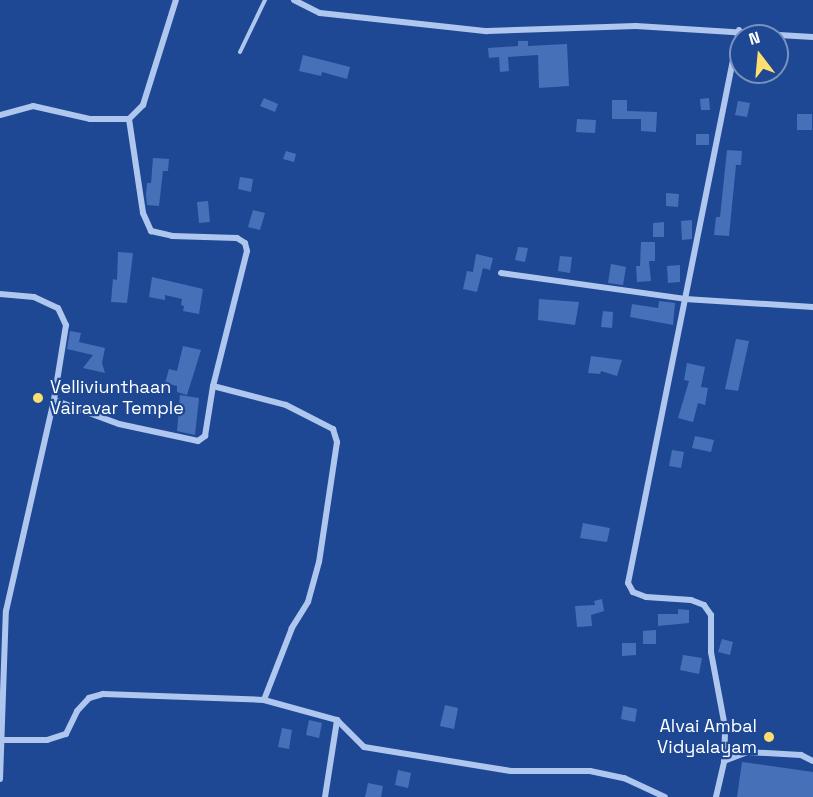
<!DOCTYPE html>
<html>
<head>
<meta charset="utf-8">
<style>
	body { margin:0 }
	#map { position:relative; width:813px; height:797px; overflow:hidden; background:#1e4893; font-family:"Space Grotesk",sans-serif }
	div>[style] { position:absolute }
	.building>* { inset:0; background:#4671b9 }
	.lane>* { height:4px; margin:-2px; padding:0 2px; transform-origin:2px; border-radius:2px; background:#afc7ee }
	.street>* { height:6px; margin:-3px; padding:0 3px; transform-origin:3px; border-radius:3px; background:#afc7ee }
	.dots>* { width:16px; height:16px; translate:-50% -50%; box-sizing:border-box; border:3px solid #1e4893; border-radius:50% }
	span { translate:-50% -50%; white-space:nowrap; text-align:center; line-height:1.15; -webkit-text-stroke:4.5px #1e4893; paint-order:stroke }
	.poi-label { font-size:18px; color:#fff }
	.left { translate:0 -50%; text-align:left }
	.right { translate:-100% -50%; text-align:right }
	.north { position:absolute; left:729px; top:24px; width:60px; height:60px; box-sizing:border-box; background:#1e4893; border:2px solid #7891be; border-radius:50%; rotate:344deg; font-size:16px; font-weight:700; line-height:24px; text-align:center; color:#fff }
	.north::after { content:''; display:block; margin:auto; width:21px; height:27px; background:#fdde6f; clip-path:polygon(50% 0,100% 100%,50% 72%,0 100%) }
</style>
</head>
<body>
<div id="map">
	<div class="building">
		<div style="clip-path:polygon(518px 41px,528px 41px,528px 46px,567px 44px,569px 86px,539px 88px,538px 55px,508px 57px,509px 71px,500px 72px,499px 57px,489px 58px,488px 48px,518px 46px)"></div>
		<div style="clip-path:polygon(303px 55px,350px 67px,347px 79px,322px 72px,321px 76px,299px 71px)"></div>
		<div style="clip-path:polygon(264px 98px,278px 104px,275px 112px,260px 106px)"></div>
		<div style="clip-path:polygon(709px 98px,710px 110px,701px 110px,700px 99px)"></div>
		<div style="clip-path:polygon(612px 100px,627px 100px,627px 111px,657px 112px,656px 132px,641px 131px,641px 119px,612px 119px)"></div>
		<div style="clip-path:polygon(738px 101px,750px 103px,747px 117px,735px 115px)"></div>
		<div style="clip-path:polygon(797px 114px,812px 114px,812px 130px,797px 130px)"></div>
		<div style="clip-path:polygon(577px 119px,596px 120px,595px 133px,576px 132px)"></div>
		<div style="clip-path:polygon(696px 134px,709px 134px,709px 145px,696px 145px)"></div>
		<div style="clip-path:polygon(727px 150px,742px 151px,741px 165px,736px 165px,729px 236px,714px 235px,716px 217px,720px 217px)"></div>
		<div style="clip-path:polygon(286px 151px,296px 154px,294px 162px,283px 159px)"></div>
		<div style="clip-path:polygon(153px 158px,169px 159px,168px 171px,163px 171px,159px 206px,147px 205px,146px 195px,147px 183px,151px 183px)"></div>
		<div style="clip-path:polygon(240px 177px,253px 179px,251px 192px,238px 189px)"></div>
		<div style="clip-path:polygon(666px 193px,679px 194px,678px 207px,666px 206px)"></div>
		<div style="clip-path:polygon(208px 201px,210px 222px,199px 223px,197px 202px)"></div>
		<div style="clip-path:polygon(253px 210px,265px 213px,260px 230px,248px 227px)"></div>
		<div style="clip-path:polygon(692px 220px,692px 239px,682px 240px,681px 221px)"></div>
		<div style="clip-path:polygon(664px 222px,664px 237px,653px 237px,653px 223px)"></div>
		<div style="clip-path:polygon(641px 242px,655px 242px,655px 261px,649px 261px,651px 281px,637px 282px,636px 266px,640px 266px)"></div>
		<div style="clip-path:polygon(518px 247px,528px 248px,525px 262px,515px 260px)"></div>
		<div style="clip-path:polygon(118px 252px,133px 253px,127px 303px,111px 302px,113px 279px,117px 280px)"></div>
		<div style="clip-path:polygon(476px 254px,493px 258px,490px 270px,483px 268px,477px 292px,463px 289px,467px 271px,473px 272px)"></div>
		<div style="clip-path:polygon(560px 256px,572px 257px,570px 273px,558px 271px)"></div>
		<div style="clip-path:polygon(611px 264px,626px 267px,623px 285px,608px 283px)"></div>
		<div style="clip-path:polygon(680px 265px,680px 282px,668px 283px,667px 266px)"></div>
		<div style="clip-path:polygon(152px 277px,203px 289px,199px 314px,183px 311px,184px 306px,181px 305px,182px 299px,165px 295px,165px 300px,149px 297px)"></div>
		<div style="clip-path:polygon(539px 299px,579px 302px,575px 325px,538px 320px)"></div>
		<div style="clip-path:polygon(659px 301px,675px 303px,673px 325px,630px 317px,632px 304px,658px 308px)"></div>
		<div style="clip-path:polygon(603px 311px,613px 312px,612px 328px,601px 327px)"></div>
		<div style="clip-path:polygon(70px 331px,81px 333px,79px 342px,105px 348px,102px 363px,105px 373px,83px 368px,93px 355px,67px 349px)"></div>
		<div style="clip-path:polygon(736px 339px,749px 341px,738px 391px,725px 389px)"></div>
		<div style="clip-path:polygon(183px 346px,201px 350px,187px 395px,177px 392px,177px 386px,165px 383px,169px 369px,177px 371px)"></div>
		<div style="clip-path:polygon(591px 356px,622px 360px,617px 376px,601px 371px,600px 374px,588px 373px)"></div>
		<div style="clip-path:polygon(687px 363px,705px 367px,701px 387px,708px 388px,705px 405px,698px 403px,693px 422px,678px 418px,689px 381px,684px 380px)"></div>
		<div style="clip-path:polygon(180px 395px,199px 398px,195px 435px,177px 431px)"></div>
		<div style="clip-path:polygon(695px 436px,714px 440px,711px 452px,692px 448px)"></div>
		<div style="clip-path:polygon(672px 450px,684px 452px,681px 468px,669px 466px)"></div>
		<div style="clip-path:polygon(583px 523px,610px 528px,607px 542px,580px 538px)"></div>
		<div style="clip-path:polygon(602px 599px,604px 611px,591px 615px,592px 626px,577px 627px,575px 606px,595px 605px,594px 601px)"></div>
		<div style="clip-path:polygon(678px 609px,689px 610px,689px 623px,658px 626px,658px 614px,678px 614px)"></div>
		<div style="clip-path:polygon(656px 630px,656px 644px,643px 644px,643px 631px)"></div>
		<div style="clip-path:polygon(722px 639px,733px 642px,730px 655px,718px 652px)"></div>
		<div style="clip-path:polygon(622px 643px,636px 643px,636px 655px,622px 656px)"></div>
		<div style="clip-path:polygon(683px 655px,702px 658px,699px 674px,680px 670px)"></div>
		<div style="clip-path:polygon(445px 705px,458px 708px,454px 729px,440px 726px)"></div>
		<div style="clip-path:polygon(623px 706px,637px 709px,635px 722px,621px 719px)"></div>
		<div style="clip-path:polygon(309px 720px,322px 723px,319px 738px,306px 735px)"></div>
		<div style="clip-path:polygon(282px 728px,292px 730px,289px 749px,278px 747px)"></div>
		<div style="clip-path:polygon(742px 762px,813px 772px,813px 797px,737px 797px)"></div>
		<div style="clip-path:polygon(398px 770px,411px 773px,408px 788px,395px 785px)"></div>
		<div style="clip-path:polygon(368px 783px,383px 786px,381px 797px,365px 797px)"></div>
	</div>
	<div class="lane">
		<div style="left:240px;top:52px;width:58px;rotate:-64.3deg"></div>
	</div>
	<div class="street">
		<div style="left:294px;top:0;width:29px;rotate:27deg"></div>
		<div style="left:320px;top:13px;width:168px;rotate:6.2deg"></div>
		<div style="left:487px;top:31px;width:149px;rotate:-1.9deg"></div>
		<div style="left:636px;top:26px;width:177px;rotate:3.6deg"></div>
		<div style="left:0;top:115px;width:34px;rotate:-15deg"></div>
		<div style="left:33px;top:106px;width:58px;rotate:12.8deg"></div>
		<div style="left:90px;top:119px;width:39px"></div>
		<div style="left:129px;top:119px;width:20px;rotate:-45deg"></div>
		<div style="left:143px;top:105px;width:110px;rotate:-72.6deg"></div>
		<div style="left:129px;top:119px;width:95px;rotate:81.5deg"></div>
		<div style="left:143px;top:213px;width:20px;rotate:66deg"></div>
		<div style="left:151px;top:231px;width:22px;rotate:13deg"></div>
		<div style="left:172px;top:236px;width:65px;rotate:1.8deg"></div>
		<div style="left:237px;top:238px;width:9px;rotate:32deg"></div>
		<div style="left:245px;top:243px;width:8px;rotate:76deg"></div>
		<div style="left:247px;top:251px;width:139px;rotate:104.1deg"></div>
		<div style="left:501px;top:273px;width:186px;rotate:8deg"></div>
		<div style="left:685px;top:299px;width:128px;rotate:3.6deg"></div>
		<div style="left:0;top:294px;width:34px;rotate:5deg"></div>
		<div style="left:34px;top:297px;width:26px;rotate:25deg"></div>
		<div style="left:58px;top:308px;width:19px;rotate:65deg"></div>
		<div style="left:66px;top:325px;width:76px;rotate:99.1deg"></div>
		<div style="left:54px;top:400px;width:69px;rotate:20.3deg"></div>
		<div style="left:119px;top:424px;width:81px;rotate:12.1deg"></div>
		<div style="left:198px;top:441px;width:9px;rotate:-36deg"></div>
		<div style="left:205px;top:436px;width:51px;rotate:-80.9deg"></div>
		<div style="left:213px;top:386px;width:75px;rotate:14.6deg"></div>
		<div style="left:286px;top:405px;width:53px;rotate:27.1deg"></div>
		<div style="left:333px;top:429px;width:14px;rotate:73deg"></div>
		<div style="left:337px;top:442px;width:121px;rotate:98.5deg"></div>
		<div style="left:319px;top:562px;width:41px;rotate:105.4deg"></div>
		<div style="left:308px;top:602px;width:31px;rotate:122deg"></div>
		<div style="left:292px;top:628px;width:77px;rotate:111.3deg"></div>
		<div style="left:264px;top:700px;width:76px;rotate:15.3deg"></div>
		<div style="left:337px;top:720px;width:38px;rotate:45deg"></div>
		<div style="left:364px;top:747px;width:149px;rotate:9.3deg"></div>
		<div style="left:511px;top:771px;width:79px"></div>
		<div style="left:590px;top:771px;width:35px;rotate:12deg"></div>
		<div style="left:624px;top:778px;width:45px;rotate:24.9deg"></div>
		<div style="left:2px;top:740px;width:45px"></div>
		<div style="left:47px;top:740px;width:20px;rotate:-18deg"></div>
		<div style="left:66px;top:734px;width:25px;rotate:-64deg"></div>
		<div style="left:77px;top:711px;width:18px;rotate:-47deg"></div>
		<div style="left:89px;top:698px;width:15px;rotate:-16deg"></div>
		<div style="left:103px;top:694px;width:161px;rotate:2.1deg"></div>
		<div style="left:724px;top:761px;width:26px;rotate:-21deg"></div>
		<div style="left:748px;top:752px;width:53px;rotate:3.2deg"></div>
		<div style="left:801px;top:755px;width:13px;rotate:27deg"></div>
		<div style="left:0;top:779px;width:168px;rotate:-88deg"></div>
		<div style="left:6px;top:611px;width:216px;rotate:-77.2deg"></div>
		<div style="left:325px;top:797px;width:78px;rotate:-81.1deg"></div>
		<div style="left:716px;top:797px;width:37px;rotate:-77deg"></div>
		<div style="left:724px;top:761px;width:34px;rotate:-88deg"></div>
		<div style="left:725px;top:727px;width:76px;rotate:-100.6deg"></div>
		<div style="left:711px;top:652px;width:37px;rotate:-90deg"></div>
		<div style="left:711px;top:615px;width:12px;rotate:-125deg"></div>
		<div style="left:704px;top:605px;width:14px;rotate:-159deg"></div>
		<div style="left:691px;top:600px;width:45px;rotate:-176.2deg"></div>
		<div style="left:646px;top:597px;width:14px;rotate:-159deg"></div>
		<div style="left:633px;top:592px;width:10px;rotate:-119deg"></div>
		<div style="left:628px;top:583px;width:564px;rotate:-78.65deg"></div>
	</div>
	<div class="dots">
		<div style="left:38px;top:398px;background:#fdde6f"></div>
		<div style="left:769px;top:737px;background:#fdde6f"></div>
	</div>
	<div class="poi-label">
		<span class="left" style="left:50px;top:398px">Velliviunthaan<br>Vairavar Temple</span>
		<span class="right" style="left:757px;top:737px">Alvai Ambal<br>Vidyalayam</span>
	</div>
	<div class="north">N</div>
</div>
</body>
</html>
